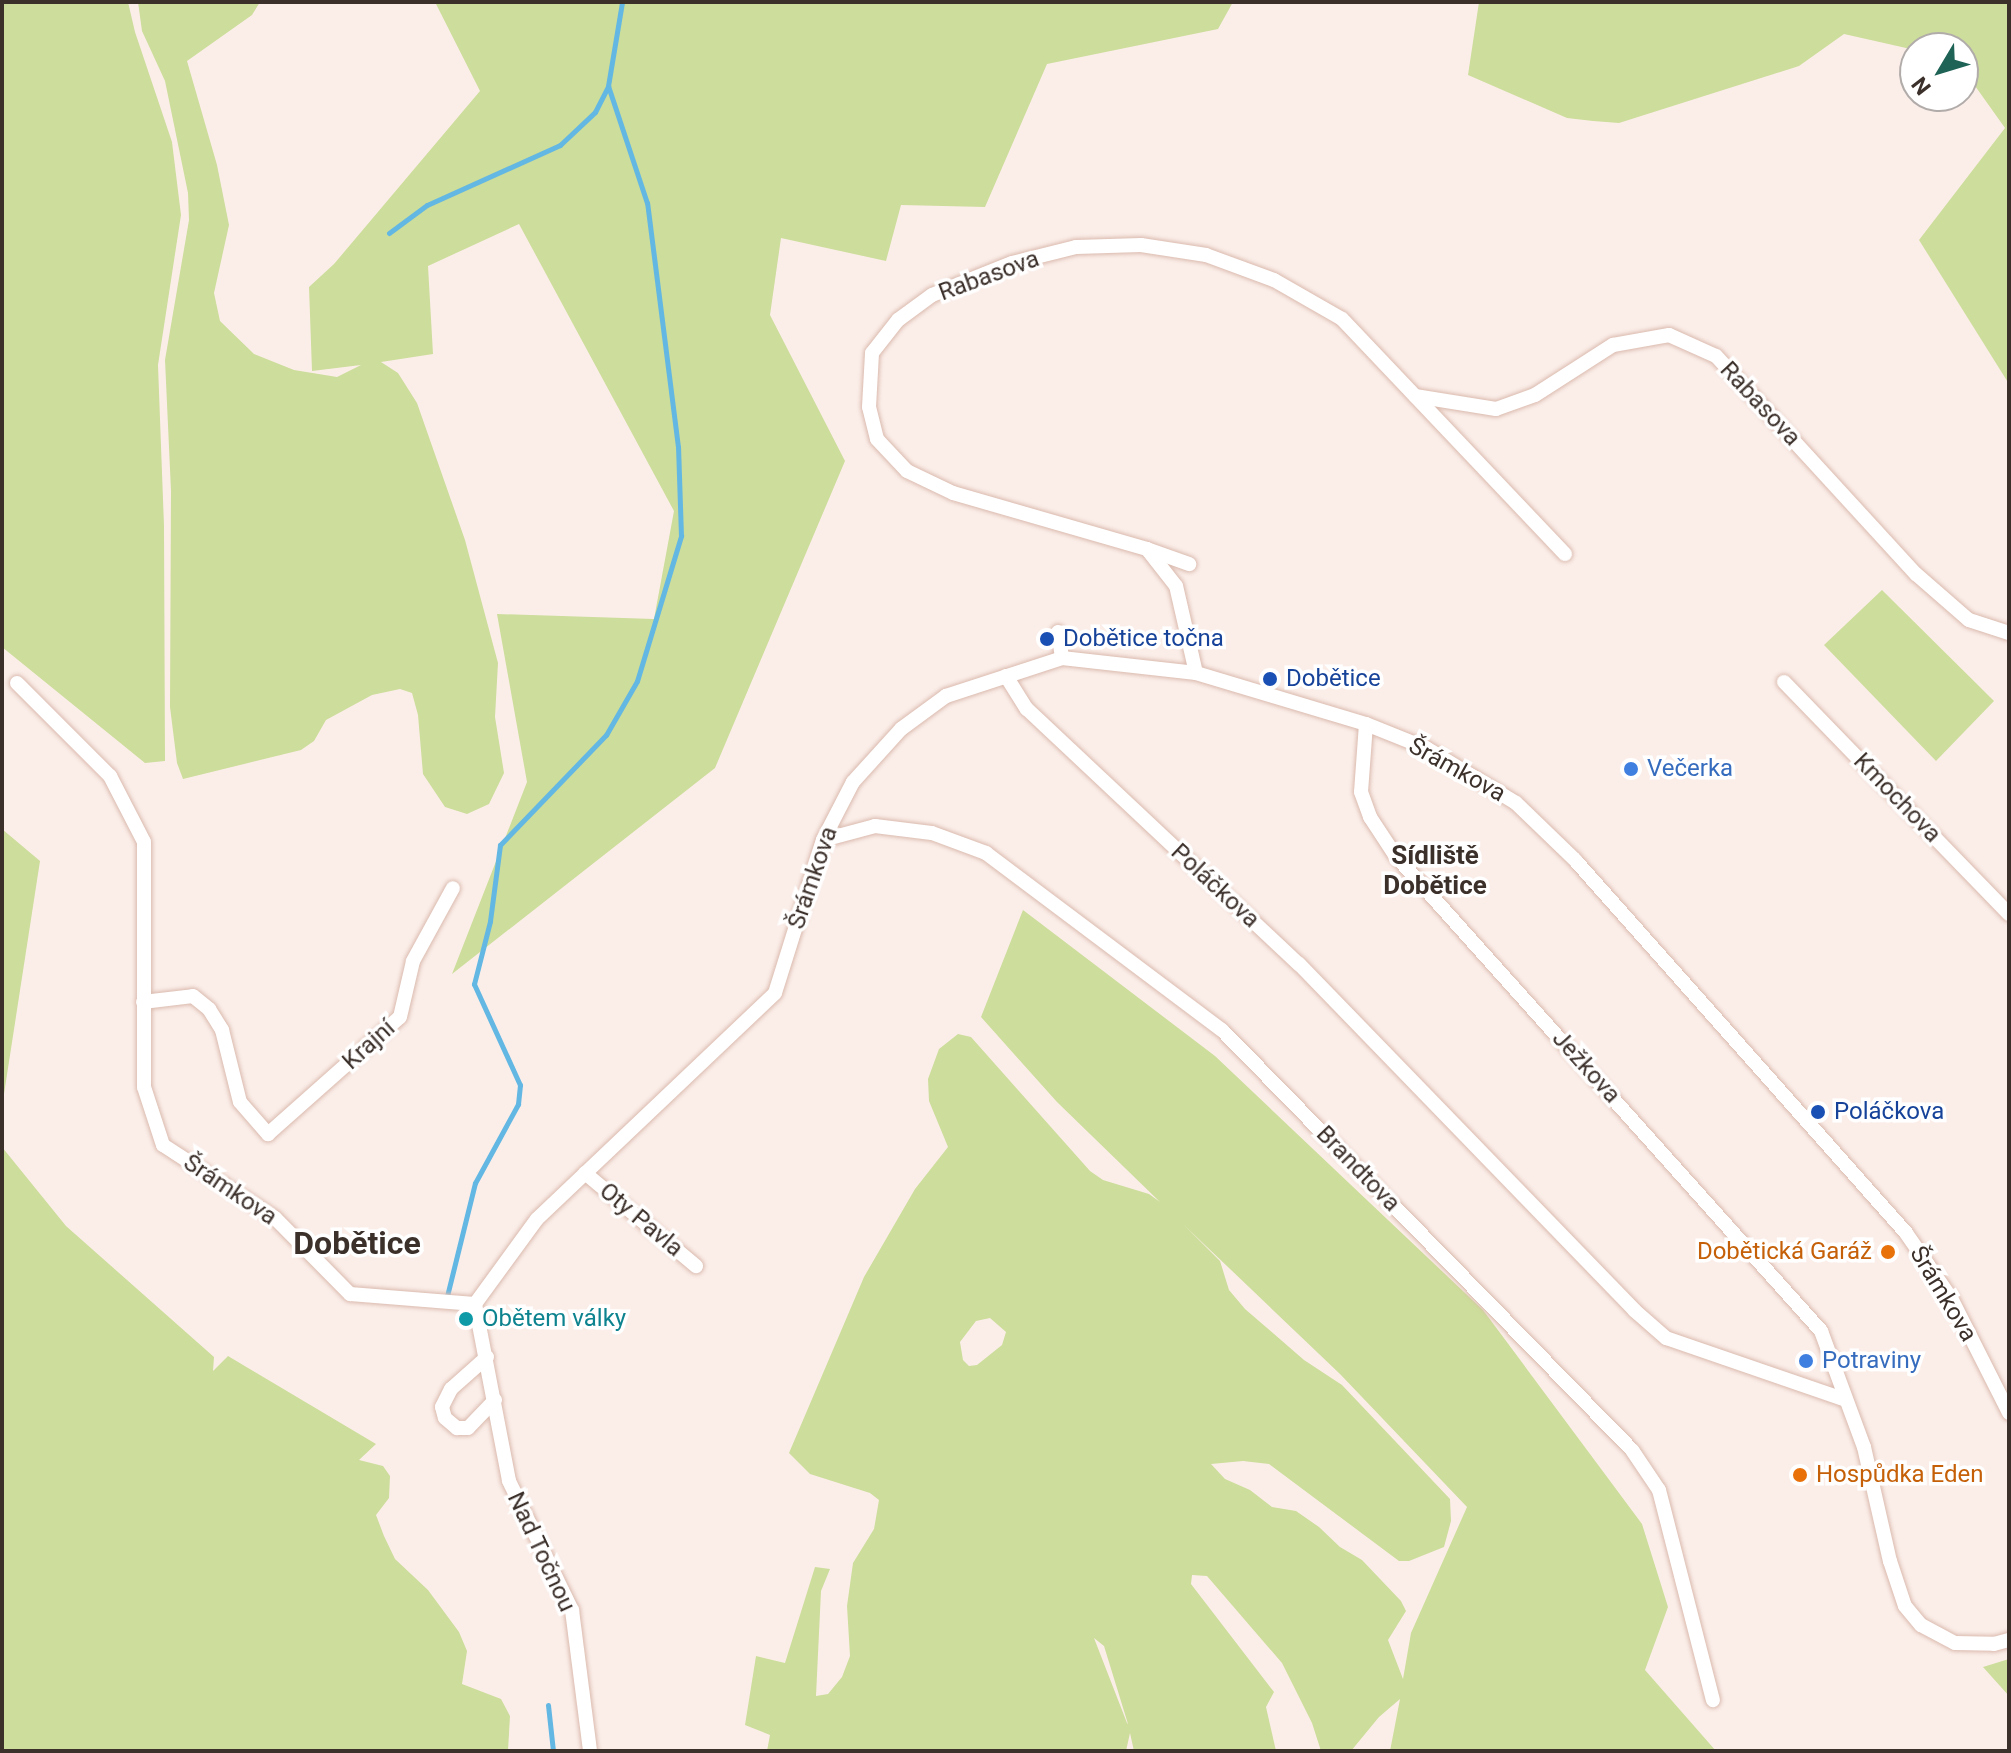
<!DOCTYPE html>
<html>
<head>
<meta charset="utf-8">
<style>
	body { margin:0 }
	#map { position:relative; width:2011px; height:1753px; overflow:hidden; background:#fbeee9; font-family:Roboto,sans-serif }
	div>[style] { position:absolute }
	.green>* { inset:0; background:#cddd9b }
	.stream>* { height:5px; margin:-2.5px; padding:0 2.5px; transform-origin:2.5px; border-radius:2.5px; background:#63b7e3 }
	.roads { filter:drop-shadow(0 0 2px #dabaae) drop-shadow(0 0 2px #dabaae) }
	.street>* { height:14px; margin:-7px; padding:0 7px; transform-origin:7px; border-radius:7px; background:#fff }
	.dots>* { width:22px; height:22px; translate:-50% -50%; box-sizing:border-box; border:4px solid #fff; border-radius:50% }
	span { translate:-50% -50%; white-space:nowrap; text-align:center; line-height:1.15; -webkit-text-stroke:7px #fff; paint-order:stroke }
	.street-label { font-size:24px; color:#3c302b }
	.transit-label { font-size:24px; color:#164399 }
	.left { translate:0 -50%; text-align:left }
	.shop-label { font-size:24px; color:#366cbe }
	.food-label { font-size:24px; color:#c56008 }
	.right { translate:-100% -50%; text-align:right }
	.culture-label { font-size:24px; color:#0d838f }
	.neighbourhood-label { font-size:26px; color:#3c302b; font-weight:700 }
	.district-label { font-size:32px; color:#3c302b; font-weight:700 }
	.frame { position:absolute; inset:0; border:4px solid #3c302b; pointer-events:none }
	.north { position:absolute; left:1899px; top:32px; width:80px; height:80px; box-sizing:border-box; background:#fff; border:2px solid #b1acaa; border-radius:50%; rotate:232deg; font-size:22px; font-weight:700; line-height:32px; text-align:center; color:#3c302b }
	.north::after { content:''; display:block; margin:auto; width:28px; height:36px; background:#1e6356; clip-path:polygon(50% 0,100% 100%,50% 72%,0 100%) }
</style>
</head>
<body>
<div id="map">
	<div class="green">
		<div style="clip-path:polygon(2px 2px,128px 2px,135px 32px,172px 142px,181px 215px,158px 365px,164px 526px,165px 761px,145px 763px,2px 647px)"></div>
		<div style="clip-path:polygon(138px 2px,260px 2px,252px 15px,187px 61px,217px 165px,229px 225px,214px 293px,220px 321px,254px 354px,294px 370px,337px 377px,361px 365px,312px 371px,309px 287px,334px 264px,480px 91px,435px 2px,1233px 2px,1218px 29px,1047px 64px,985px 207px,901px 205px,886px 261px,781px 238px,770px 315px,845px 461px,715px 768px,452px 974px,527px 782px,497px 614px,654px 619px,674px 511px,519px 224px,428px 266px,433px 354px,381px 362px,398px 373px,417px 403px,465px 540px,498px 663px,495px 717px,504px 773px,489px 804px,467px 814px,445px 807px,423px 774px,418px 715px,412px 693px,400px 689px,372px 695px,326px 720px,314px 741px,301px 750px,183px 779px,177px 763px,170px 707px,171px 491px,165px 360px,189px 220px,188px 193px,165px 81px,142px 31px)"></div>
		<div style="clip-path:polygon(1479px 2px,2009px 2px,2009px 384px,1919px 240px,2005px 128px,1963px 69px,1963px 48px,1915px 50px,1844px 34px,1799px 66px,1619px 123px,1593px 121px,1567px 118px,1468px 75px)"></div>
		<div style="clip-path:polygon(1882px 590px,1994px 701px,1936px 761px,1824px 645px)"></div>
		<div style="clip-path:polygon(2px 829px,40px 861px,2px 1107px)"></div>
		<div style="clip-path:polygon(evenodd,1023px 910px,1215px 1056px,1483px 1310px,1642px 1524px,1668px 1607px,1645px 1670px,1716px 1751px,1390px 1751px,1400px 1699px,1379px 1717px,1351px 1751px,1321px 1751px,1312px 1723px,1282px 1663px,1207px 1576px,1192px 1575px,1191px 1584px,1274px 1692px,1266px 1707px,1276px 1751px,1134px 1751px,1130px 1733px,1126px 1751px,767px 1751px,770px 1735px,745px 1725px,756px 1656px,785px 1663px,815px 1567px,830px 1569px,821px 1591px,816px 1696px,828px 1694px,842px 1677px,850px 1656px,847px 1606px,853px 1563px,874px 1529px,879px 1500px,870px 1493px,810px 1474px,789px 1453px,864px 1277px,915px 1189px,948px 1147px,929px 1101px,928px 1079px,939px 1049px,958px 1034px,971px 1037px,1090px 1171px,1103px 1180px,1149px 1194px,1160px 1202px,1057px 1102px,981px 1017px,1023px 910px,1184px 1225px,1340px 1374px,1467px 1507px,1411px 1633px,1403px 1679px,1388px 1640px,1406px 1611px,1401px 1601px,1362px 1560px,1340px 1547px,1319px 1527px,1296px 1511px,1272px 1507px,1250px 1490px,1225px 1479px,1211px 1464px,1243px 1461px,1269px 1464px,1399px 1561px,1409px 1561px,1444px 1547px,1451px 1521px,1450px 1499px,1342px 1385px,1304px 1360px,1245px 1309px,1229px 1290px,1220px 1261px,1184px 1225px,1023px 910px,990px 1318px,1006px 1332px,1002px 1345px,977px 1365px,969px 1366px,963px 1360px,960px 1342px,976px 1321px,990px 1318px,1023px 910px,1094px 1638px,1104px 1646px,1128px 1724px,1127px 1723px,1094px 1638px)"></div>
		<div style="clip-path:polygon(2px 1147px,66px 1226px,214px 1357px,213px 1371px,228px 1356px,376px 1444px,359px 1460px,383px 1466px,390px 1476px,389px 1498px,376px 1515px,384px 1536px,395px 1559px,428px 1590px,459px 1632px,467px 1651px,462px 1684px,501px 1699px,510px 1716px,508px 1751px,2px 1751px)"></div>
		<div style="clip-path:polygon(2009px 1659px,2009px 1696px,1983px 1667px)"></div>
	</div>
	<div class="stream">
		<div style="left:389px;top:233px;width:47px;rotate:-36.4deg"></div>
		<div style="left:427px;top:205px;width:146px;rotate:-24.3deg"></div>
		<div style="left:560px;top:145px;width:48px;rotate:-43.3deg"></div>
		<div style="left:595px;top:112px;width:29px;rotate:-63deg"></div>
		<div style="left:447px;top:1296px;width:116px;rotate:-76.1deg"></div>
		<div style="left:475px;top:1183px;width:90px;rotate:-61.4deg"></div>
		<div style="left:518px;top:1104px;width:19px;rotate:-84deg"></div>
		<div style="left:520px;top:1085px;width:111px;rotate:-114.5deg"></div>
		<div style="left:474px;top:984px;width:65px;rotate:-75.7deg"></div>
		<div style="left:490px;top:921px;width:77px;rotate:-82.5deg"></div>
		<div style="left:500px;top:845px;width:153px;rotate:-46.1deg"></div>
		<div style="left:606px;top:735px;width:62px;rotate:-60.1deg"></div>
		<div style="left:637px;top:681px;width:152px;rotate:-73.1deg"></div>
		<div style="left:681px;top:536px;width:89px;rotate:-91.9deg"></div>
		<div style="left:678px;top:447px;width:246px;rotate:-97.2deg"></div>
		<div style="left:647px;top:203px;width:123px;rotate:-108.4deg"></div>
		<div style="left:608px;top:86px;width:85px;rotate:-80.5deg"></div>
		<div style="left:548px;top:1705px;width:46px;rotate:83.8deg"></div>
	</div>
	<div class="roads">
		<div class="street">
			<div style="left:1415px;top:396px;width:82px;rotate:9.1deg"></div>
			<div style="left:1496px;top:409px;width:41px;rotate:-19.7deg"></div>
			<div style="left:1535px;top:395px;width:93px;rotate:-32.7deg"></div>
			<div style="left:1613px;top:345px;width:57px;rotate:-10.1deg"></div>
			<div style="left:1669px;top:335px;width:51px;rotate:24.1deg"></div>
			<div style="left:1716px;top:356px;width:296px;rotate:47.5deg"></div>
			<div style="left:1916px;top:574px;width:70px;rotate:41deg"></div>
			<div style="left:1969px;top:620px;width:42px;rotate:18deg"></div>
			<div style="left:1147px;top:549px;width:45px;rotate:19.7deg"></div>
			<div style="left:1058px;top:632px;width:26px;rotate:81deg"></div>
			<div style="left:1196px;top:673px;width:89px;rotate:-102.9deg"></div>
			<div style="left:1176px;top:586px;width:47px;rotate:-128.1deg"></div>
			<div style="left:1147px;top:549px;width:202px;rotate:-163.9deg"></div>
			<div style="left:953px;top:493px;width:51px;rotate:-154.4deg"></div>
			<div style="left:907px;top:471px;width:44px;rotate:-133.2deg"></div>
			<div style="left:877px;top:439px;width:33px;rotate:-104deg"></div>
			<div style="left:869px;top:407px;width:54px;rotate:-86.8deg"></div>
			<div style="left:872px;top:353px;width:42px;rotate:-51.8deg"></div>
			<div style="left:898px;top:320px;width:42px;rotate:-36.3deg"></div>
			<div style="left:932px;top:295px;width:86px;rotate:-21.8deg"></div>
			<div style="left:1012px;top:263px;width:66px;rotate:-14deg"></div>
			<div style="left:1076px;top:247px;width:65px;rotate:-1.8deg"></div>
			<div style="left:1141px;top:245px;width:66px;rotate:8.7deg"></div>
			<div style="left:1206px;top:255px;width:72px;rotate:20.2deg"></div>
			<div style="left:1274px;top:280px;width:78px;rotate:29.8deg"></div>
			<div style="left:1342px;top:319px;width:324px;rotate:46.5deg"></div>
			<div style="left:1006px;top:676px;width:39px;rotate:58deg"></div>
			<div style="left:1027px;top:709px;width:373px;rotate:43.2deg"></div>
			<div style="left:1299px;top:964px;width:482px;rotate:45.9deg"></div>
			<div style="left:1634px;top:1310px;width:43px;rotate:41.2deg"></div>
			<div style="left:1666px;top:1338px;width:187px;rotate:19deg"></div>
			<div style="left:1784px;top:682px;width:323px;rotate:45.9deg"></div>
			<div style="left:17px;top:683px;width:132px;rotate:45deg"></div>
			<div style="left:110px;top:776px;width:74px;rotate:62.7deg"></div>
			<div style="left:144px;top:842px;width:245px;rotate:90deg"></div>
			<div style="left:144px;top:1087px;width:61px;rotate:71.9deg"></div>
			<div style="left:163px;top:1145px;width:134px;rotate:33.1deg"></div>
			<div style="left:275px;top:1218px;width:107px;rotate:45.4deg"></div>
			<div style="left:350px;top:1294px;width:125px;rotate:4.6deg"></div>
			<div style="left:1366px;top:724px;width:68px;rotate:94.2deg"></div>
			<div style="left:1361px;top:792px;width:27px;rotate:70deg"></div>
			<div style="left:1370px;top:817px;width:45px;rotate:56.7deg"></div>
			<div style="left:1395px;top:855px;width:639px;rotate:48.17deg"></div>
			<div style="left:1821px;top:1331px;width:124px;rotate:69.7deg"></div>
			<div style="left:1864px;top:1447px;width:117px;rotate:77.2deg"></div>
			<div style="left:1890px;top:1561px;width:47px;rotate:71.6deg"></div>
			<div style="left:1905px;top:1606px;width:25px;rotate:50deg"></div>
			<div style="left:1921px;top:1625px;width:38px;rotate:28deg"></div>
			<div style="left:1955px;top:1643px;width:39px;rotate:1deg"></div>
			<div style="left:1994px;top:1644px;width:16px;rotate:-15deg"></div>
			<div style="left:823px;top:840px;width:54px;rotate:-15.1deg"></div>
			<div style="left:875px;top:826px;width:57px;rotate:7deg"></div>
			<div style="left:932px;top:833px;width:58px;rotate:20.3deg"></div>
			<div style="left:986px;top:853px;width:295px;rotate:36.9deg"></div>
			<div style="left:1222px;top:1030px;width:587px;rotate:45.69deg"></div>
			<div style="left:1632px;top:1450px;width:48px;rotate:56deg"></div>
			<div style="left:1659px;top:1490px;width:217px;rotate:75.6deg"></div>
			<div style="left:143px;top:1002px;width:50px;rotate:-6.8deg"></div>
			<div style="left:193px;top:996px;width:21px;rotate:39deg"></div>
			<div style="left:209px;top:1009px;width:25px;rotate:58deg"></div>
			<div style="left:222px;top:1030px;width:74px;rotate:76deg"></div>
			<div style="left:240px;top:1102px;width:43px;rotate:48.8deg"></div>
			<div style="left:268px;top:1134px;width:176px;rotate:-41.6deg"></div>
			<div style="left:400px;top:1017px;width:57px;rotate:-76.9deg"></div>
			<div style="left:413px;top:961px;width:83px;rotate:-61.3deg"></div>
			<div style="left:585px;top:1173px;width:145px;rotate:40deg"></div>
			<div style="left:475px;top:1304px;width:105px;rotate:-53.9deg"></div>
			<div style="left:537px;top:1219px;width:328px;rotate:-43.5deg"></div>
			<div style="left:775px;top:993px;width:160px;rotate:-72.6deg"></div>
			<div style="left:823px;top:840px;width:65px;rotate:-62.7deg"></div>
			<div style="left:853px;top:782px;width:72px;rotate:-47.8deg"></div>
			<div style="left:901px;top:729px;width:56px;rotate:-36.3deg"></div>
			<div style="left:946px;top:696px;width:122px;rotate:-18.1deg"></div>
			<div style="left:1062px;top:658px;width:135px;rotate:6.4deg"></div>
			<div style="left:1196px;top:673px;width:177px;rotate:16.7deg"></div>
			<div style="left:1366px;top:724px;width:65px;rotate:21.8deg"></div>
			<div style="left:1426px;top:748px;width:105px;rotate:31.4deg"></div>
			<div style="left:1516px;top:803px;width:82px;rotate:44deg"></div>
			<div style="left:1575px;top:860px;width:499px;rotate:48.4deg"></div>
			<div style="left:1906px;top:1233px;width:79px;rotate:55.3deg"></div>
			<div style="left:1951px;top:1298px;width:129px;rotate:63.2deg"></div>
			<div style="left:475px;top:1304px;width:180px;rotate:79.1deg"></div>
			<div style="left:509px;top:1481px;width:144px;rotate:64deg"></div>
			<div style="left:572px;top:1610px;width:142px;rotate:82.7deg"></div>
			<div style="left:487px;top:1357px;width:48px;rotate:138.4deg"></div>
			<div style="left:451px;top:1389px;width:20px;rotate:117deg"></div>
			<div style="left:442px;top:1407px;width:11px;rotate:75deg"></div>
			<div style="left:445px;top:1418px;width:16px;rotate:40deg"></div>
			<div style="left:457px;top:1428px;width:11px"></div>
			<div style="left:468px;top:1428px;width:39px;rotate:-46deg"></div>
		</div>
	</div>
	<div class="dots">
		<div style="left:1047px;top:639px;background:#1a4fb4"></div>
		<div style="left:1270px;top:679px;background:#1a4fb4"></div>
		<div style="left:1631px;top:769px;background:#3f7fe0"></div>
		<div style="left:1818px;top:1112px;background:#1a4fb4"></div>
		<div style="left:1888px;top:1252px;background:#e8710a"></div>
		<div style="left:466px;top:1319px;background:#0f9aa8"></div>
		<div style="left:1806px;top:1361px;background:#3f7fe0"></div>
		<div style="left:1800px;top:1475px;background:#e8710a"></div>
	</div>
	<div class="street-label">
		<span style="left:989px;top:276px;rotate:-20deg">Rabasova</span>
		<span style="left:1760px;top:404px;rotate:47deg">Rabasova</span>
		<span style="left:1457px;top:770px;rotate:29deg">Šrámkova</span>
		<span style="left:1897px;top:798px;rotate:46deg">Kmochova</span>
		<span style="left:813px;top:878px;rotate:-71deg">Šrámkova</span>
		<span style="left:1215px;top:886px;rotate:43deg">Poláčkova</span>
		<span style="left:369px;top:1045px;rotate:-42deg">Krajní</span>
		<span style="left:1586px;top:1067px;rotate:48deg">Ježkova</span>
		<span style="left:1358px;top:1169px;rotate:46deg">Brandtova</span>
		<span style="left:230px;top:1190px;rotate:34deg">Šrámkova</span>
		<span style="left:641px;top:1220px;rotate:40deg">Oty Pavla</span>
		<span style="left:1943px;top:1294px;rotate:59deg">Šrámkova</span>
		<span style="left:541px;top:1552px;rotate:65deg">Nad Točnou</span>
	</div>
	<div class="transit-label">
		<span class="left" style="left:1063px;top:639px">Dobětice točna</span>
		<span class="left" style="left:1286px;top:679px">Dobětice</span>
		<span class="left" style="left:1834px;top:1112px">Poláčkova</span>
	</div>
	<div class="shop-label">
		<span class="left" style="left:1647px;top:769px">Večerka</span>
		<span class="left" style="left:1822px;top:1361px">Potraviny</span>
	</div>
	<div class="food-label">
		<span class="right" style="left:1872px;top:1252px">Dobětická Garáž</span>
		<span class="left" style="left:1816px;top:1475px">Hospůdka Eden</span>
	</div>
	<div class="culture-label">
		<span class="left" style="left:482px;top:1319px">Obětem války</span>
	</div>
	<div class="neighbourhood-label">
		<span style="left:1435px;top:871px">Sídliště<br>Dobětice</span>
	</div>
	<div class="district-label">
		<span style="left:357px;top:1243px">Dobětice</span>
	</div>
	<div class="frame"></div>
	<div class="north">N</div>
</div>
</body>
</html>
